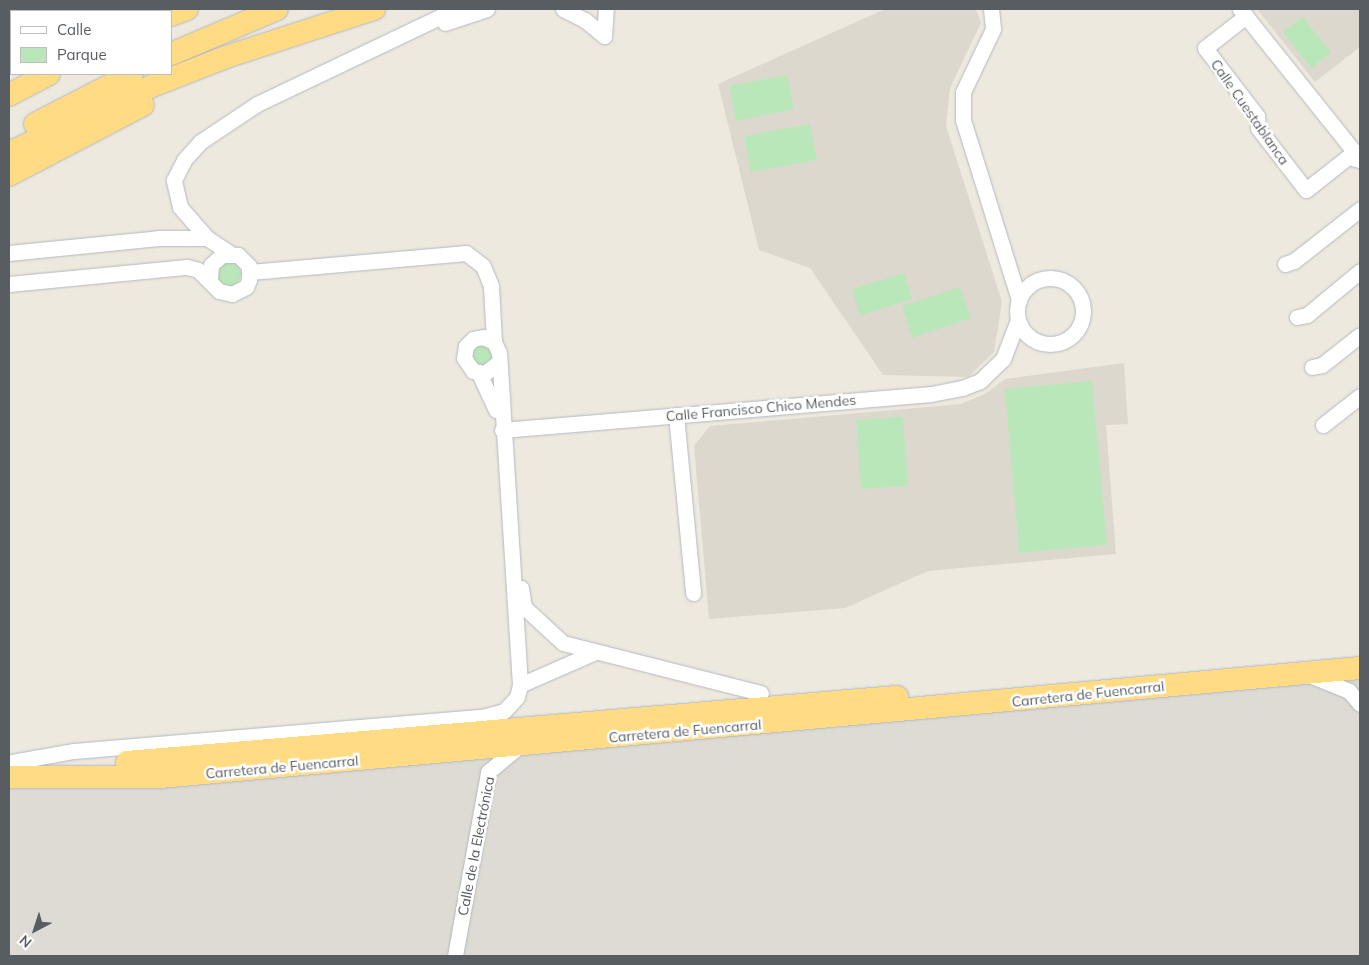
<!DOCTYPE html>
<html>
<head>
<meta charset="utf-8">
<style>
	body { margin:0 }
	#map { position:relative; width:1369px; height:965px; overflow:hidden; background:#ede9df; font-family:Mulish,sans-serif }
	div>[style] { position:absolute }
	.industrial>* { inset:0; background:#dddbd4 }
	.education>* { inset:0; background:#dcd8ce }
	.green>* { inset:0; background:#bae7b9 }
	.round { border-radius:50% }
	.roads { filter:drop-shadow(0 0 1px #b5b8bd) drop-shadow(0 0 1px #b5b8bd) }
	.minor>* { height:15px; margin:-7.5px; padding:0 7.5px; transform-origin:7.5px; border-radius:7.5px; background:#fff }
	.minor>.ring { margin:-7.5px; padding:0; box-sizing:content-box; background:none; border:15px solid #fff; border-radius:50% }
	.highway>* { height:22px; margin:-11px; padding:0 11px; transform-origin:11px; border-radius:11px; background:#ffdb83 }
	span { translate:-50% -50%; white-space:nowrap; text-align:center; line-height:1.15; -webkit-text-stroke:5px #fff; paint-order:stroke }
	.street-label { font-size:14px; color:#585d61 }
	.frame { position:absolute; inset:0; border:10px solid #585d61; pointer-events:none }
	.legend { position:absolute; left:10px; top:10px; width:162px; height:65px; box-sizing:border-box; background:#fff; border:1px solid #bcbec0; margin:0; padding:6px 9px; list-style:none; font-size:15px; color:#585d61 }
	.legend li { display:flex; align-items:center; gap:10px; height:25px }
	.legend b { width:25px; border:1px solid #bcbec0 }
	.north { position:absolute; left:10px; top:905px; width:50px; height:50px; -webkit-text-stroke:4px #fff; paint-order:stroke; rotate:220deg; font-size:14px; font-weight:700; line-height:20px; text-align:center; color:#585d61 }
	.north::after { content:''; display:block; margin:auto; width:18px; height:22px; background:#585d61; clip-path:polygon(50% 0,100% 100%,50% 72%,0 100%) }
</style>
</head>
<body>
<div id="map">
	<div class="industrial">
		<div style="clip-path:polygon(1360px 667px,1360px 956px,9px 956px,9px 777px)"></div>
	</div>
	<div class="education">
		<div style="clip-path:polygon(885px 9px,976px 9px,981px 23px,950px 88px,946px 126px,1002px 302px,994px 352px,968px 377px,883px 375px,810px 268px,759px 250px,718px 84px)"></div>
		<div style="clip-path:polygon(1257px 9px,1360px 9px,1360px 47px,1315px 82px)"></div>
		<div style="clip-path:polygon(1124px 363px,1128px 424px,1106px 425px,1116px 554px,928px 571px,845px 608px,709px 619px,694px 446px,710px 426px,961px 404px,985px 394px,1005px 379px)"></div>
	</div>
	<div class="green">
		<div style="clip-path:polygon(1303px 17px,1331px 53px,1311px 68px,1283px 32px)"></div>
		<div style="clip-path:polygon(787px 75px,794px 109px,736px 121px,729px 86px)"></div>
		<div style="clip-path:polygon(810px 124px,817px 160px,751px 172px,744px 136px)"></div>
		<div class="round" style="left:217px;top:262px;width:24px;height:24px"></div>
		<div style="clip-path:polygon(904px 273px,912px 299px,860px 316px,852px 289px)"></div>
		<div style="clip-path:polygon(960px 287px,971px 318px,912px 338px,902px 306px)"></div>
		<div style="clip-path:polygon(481px 343px,491px 348px,492px 358px,484px 365px,477px 365px,472px 359px,472px 349px)"></div>
		<div style="clip-path:polygon(1092px 381px,1107px 545px,1019px 553px,1005px 389px)"></div>
		<div style="clip-path:polygon(903px 417px,908px 486px,861px 489px,856px 420px)"></div>
	</div>
	<div class="roads">
		<div class="minor">
			<div style="left:563px;top:9px;width:25px;rotate:27deg"></div>
			<div style="left:585px;top:20px;width:25px;rotate:40deg"></div>
			<div style="left:604px;top:36px;width:27px;rotate:-86deg"></div>
			<div style="left:991px;top:9px;width:20px;rotate:84deg"></div>
			<div style="left:993px;top:29px;width:70px;rotate:115.5deg"></div>
			<div style="left:963px;top:92px;width:28px;rotate:90deg"></div>
			<div style="left:963px;top:120px;width:189px;rotate:72.7deg"></div>
			<div style="left:1240px;top:9px;width:192px;rotate:51.3deg"></div>
			<div style="left:9px;top:10px;width:4px;rotate:-14deg"></div>
			<div style="left:1246px;top:16px;width:52px;rotate:142deg"></div>
			<div style="left:1205px;top:48px;width:86px;rotate:52.6deg"></div>
			<div style="left:1257px;top:116px;width:12px;rotate:85deg"></div>
			<div style="left:1258px;top:128px;width:78px;rotate:52.3deg"></div>
			<div style="left:1306px;top:190px;width:53px;rotate:-38.2deg"></div>
			<div style="left:1348px;top:157px;width:12px;rotate:14deg"></div>
			<div style="left:445px;top:23px;width:44px;rotate:-18.4deg"></div>
			<div style="left:9px;top:253px;width:150px;rotate:-5.7deg"></div>
			<div style="left:158px;top:238px;width:49px"></div>
			<div style="left:230px;top:253px;width:27px;rotate:-147deg"></div>
			<div style="left:207px;top:238px;width:41px;rotate:-131.1deg"></div>
			<div style="left:180px;top:207px;width:28px;rotate:-103deg"></div>
			<div style="left:174px;top:180px;width:22px;rotate:-63deg"></div>
			<div style="left:184px;top:160px;width:24px;rotate:-48deg"></div>
			<div style="left:200px;top:142px;width:69px;rotate:-33.7deg"></div>
			<div style="left:257px;top:104px;width:221px;rotate:-25.5deg"></div>
			<div style="left:1285px;top:264px;width:9px;rotate:-18deg"></div>
			<div style="left:1294px;top:261px;width:84px;rotate:-38.2deg"></div>
			<div style="left:250px;top:272px;width:217px;rotate:-5deg"></div>
			<div style="left:466px;top:253px;width:21px;rotate:37deg"></div>
			<div style="left:483px;top:266px;width:22px;rotate:68deg"></div>
			<div style="left:491px;top:286px;width:56px;rotate:86.9deg"></div>
			<div class="ring" style="left:1017px;top:278px;width:51px;height:51px"></div>
			<div style="left:9px;top:284px;width:179px;rotate:-5.5deg"></div>
			<div style="left:187px;top:267px;width:11px;rotate:15deg"></div>
			<div style="left:198px;top:270px;width:30px;rotate:45deg"></div>
			<div style="left:219px;top:291px;width:13px;rotate:13deg"></div>
			<div style="left:232px;top:294px;width:16px;rotate:-27deg"></div>
			<div style="left:246px;top:287px;width:8px;rotate:-67deg"></div>
			<div style="left:249px;top:280px;width:14px;rotate:-90deg"></div>
			<div style="left:249px;top:266px;width:16px;rotate:-135deg"></div>
			<div style="left:238px;top:255px;width:16px;rotate:180deg"></div>
			<div style="left:222px;top:255px;width:15px;rotate:138deg"></div>
			<div style="left:211px;top:265px;width:15px;rotate:94deg"></div>
			<div style="left:1297px;top:317px;width:10px;rotate:-11deg"></div>
			<div style="left:1307px;top:315px;width:69px;rotate:-39.7deg"></div>
			<div style="left:1312px;top:367px;width:10px;rotate:-11deg"></div>
			<div style="left:1322px;top:365px;width:48px;rotate:-38.3deg"></div>
			<div style="left:479px;top:373px;width:41px;rotate:65.3deg"></div>
			<div style="left:676px;top:415px;width:179px;rotate:84.5deg"></div>
			<div style="left:1323px;top:425px;width:47px;rotate:-38.1deg"></div>
			<div style="left:502px;top:430px;width:431px;rotate:-4.8deg"></div>
			<div style="left:931px;top:394px;width:32px;rotate:-11deg"></div>
			<div style="left:962px;top:388px;width:19px;rotate:-21deg"></div>
			<div style="left:980px;top:381px;width:32px;rotate:-44deg"></div>
			<div style="left:1003px;top:359px;width:42px;rotate:-69deg"></div>
			<div style="left:521px;top:588px;width:19px;rotate:81deg"></div>
			<div style="left:524px;top:607px;width:53px;rotate:42.7deg"></div>
			<div style="left:563px;top:643px;width:204px;rotate:14.2deg"></div>
			<div style="left:1312px;top:676px;width:40px;rotate:22deg"></div>
			<div style="left:1349px;top:691px;width:17px;rotate:50deg"></div>
			<div style="left:520px;top:685px;width:80px;rotate:-23.7deg"></div>
			<div style="left:12px;top:762px;width:63px;rotate:-10.1deg"></div>
			<div style="left:74px;top:751px;width:409px;rotate:-4.8deg"></div>
			<div style="left:482px;top:717px;width:23px;rotate:-15deg"></div>
			<div style="left:504px;top:711px;width:19px;rotate:-47deg"></div>
			<div style="left:517px;top:697px;width:12px;rotate:-76deg"></div>
			<div style="left:520px;top:685px;width:333px;rotate:-93.6deg"></div>
			<div style="left:499px;top:353px;width:12px;rotate:-114deg"></div>
			<div style="left:494px;top:342px;width:12px;rotate:-156deg"></div>
			<div style="left:483px;top:337px;width:10px;rotate:169deg"></div>
			<div style="left:473px;top:339px;width:10px;rotate:135deg"></div>
			<div style="left:466px;top:346px;width:12px;rotate:99deg"></div>
			<div style="left:464px;top:358px;width:16px;rotate:55deg"></div>
			<div style="left:473px;top:371px;width:12px;rotate:9deg"></div>
			<div style="left:485px;top:373px;width:16px;rotate:-38deg"></div>
			<div style="left:455px;top:956px;width:187px;rotate:-79.8deg"></div>
			<div style="left:488px;top:772px;width:39px;rotate:-40deg"></div>
		</div>
		<div class="highway">
			<div style="left:76px;top:11px;width:4px;rotate:-27deg"></div>
			<div style="left:171px;top:15px;width:17px;rotate:-21deg"></div>
			<div style="left:9px;top:48px;width:2px;rotate:-27deg"></div>
			<div style="left:171px;top:54px;width:115px;rotate:-23deg"></div>
			<div style="left:9px;top:95px;width:45px;rotate:-27.7deg"></div>
			<div style="left:35px;top:124px;width:109px;rotate:-27.3deg"></div>
			<div style="left:9px;top:153px;width:158px;rotate:-25.1deg"></div>
			<div style="left:152px;top:86px;width:79px;rotate:-21.4deg"></div>
			<div style="left:226px;top:57px;width:156px;rotate:-18deg"></div>
			<div style="left:9px;top:175px;width:151px;rotate:-27.6deg"></div>
			<div style="left:127px;top:762px;width:773px;rotate:-4.83deg"></div>
			<div style="left:9px;top:777px;width:151px"></div>
			<div style="left:160px;top:777px;width:1205px;rotate:-5.19deg"></div>
		</div>
	</div>
	<div class="street-label">
		<span style="left:1250px;top:112px;rotate:55deg">Calle Cuestablanca</span>
		<span style="left:761px;top:408px;rotate:-5deg">Calle Francisco Chico Mendes</span>
		<span style="left:1088px;top:694px;rotate:-6deg">Carretera de Fuencarral</span>
		<span style="left:685px;top:731px;rotate:-5deg">Carretera de Fuencarral</span>
		<span style="left:282px;top:767px;rotate:-5deg">Carretera de Fuencarral</span>
		<span style="left:476px;top:846px;rotate:-79deg">Calle de la Electrónica</span>
	</div>
	<div class="frame"></div>
	<ul class="legend">
	<li><b style="height:6px;background:#fff"></b>Calle</li>
	<li><b style="height:14px;background:#bae7b9"></b>Parque</li>
	</ul>
	<div class="north">N</div>
</div>
</body>
</html>
